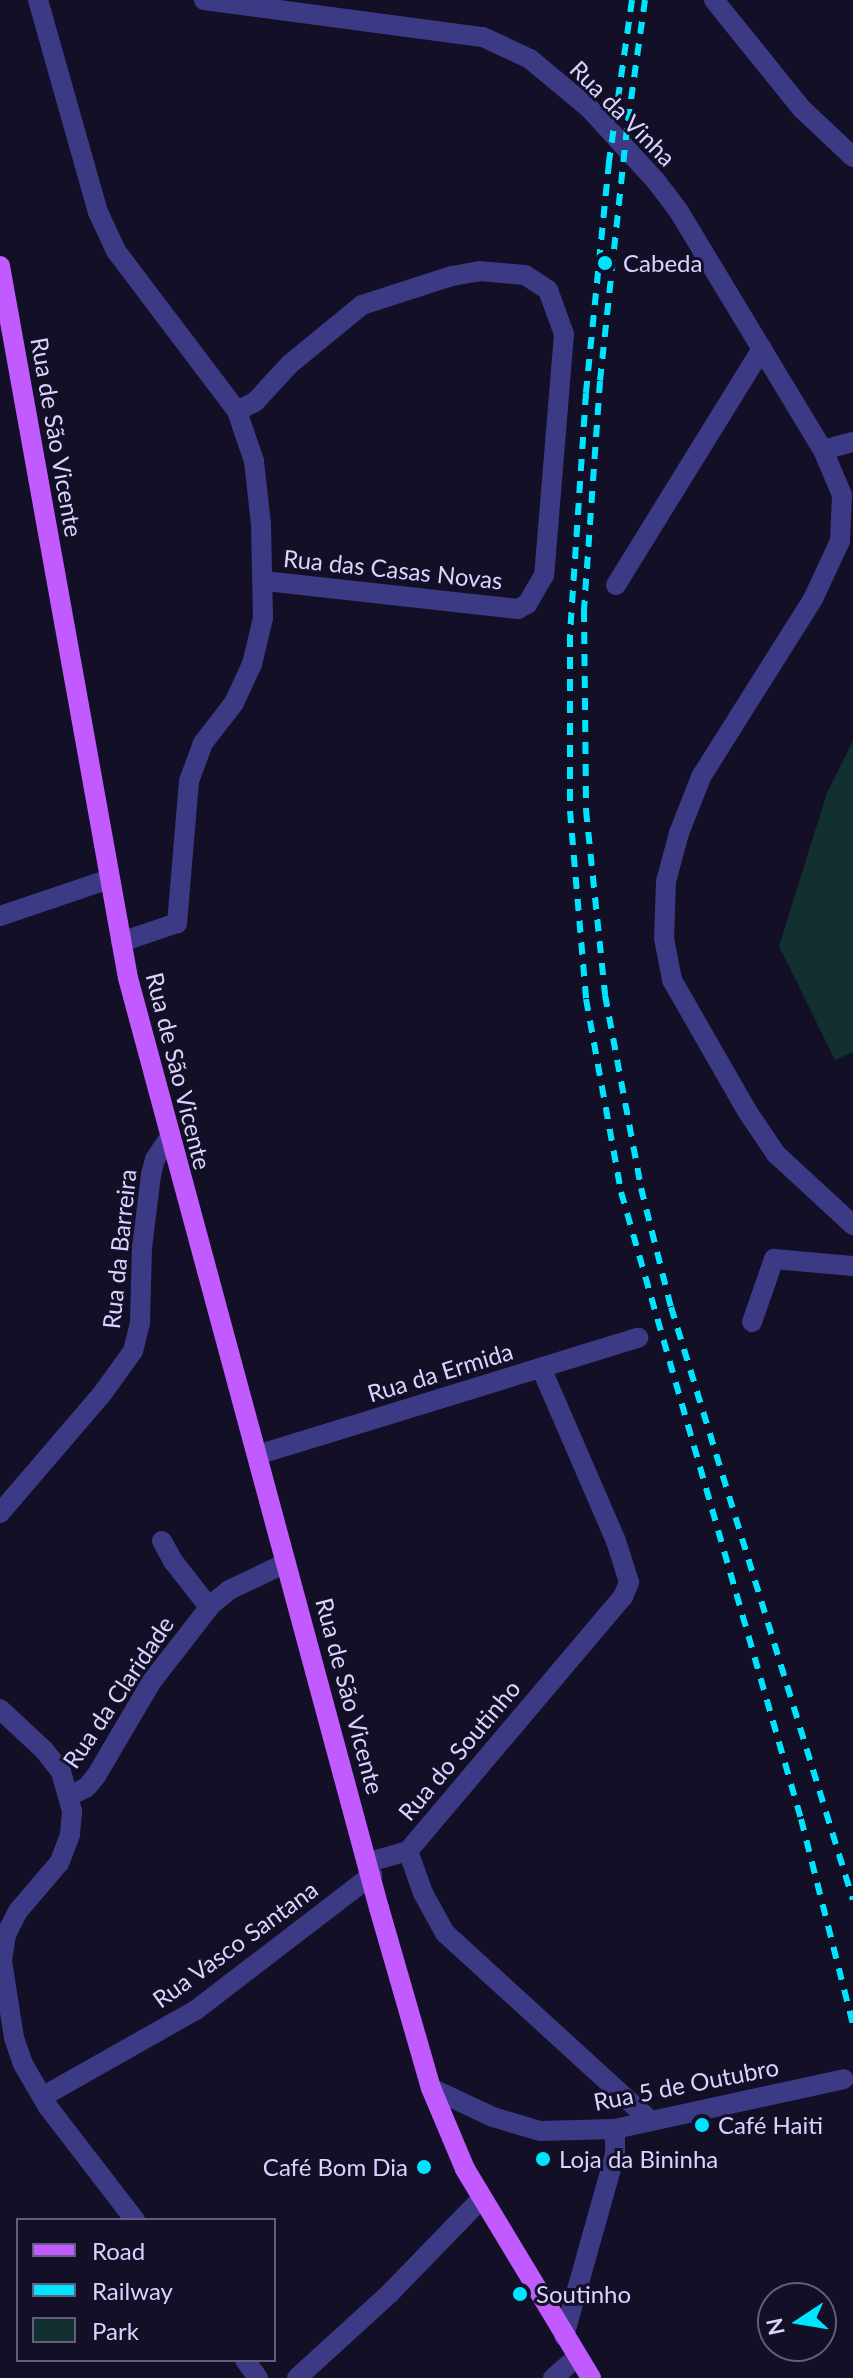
<!DOCTYPE html>
<html>
<head>
<meta charset="utf-8">
<style>
	body { margin:0 }
	#map { position:relative; width:853px; height:2378px; overflow:hidden; background:#130f26; font-family:Lato,sans-serif }
	div>[style] { position:absolute }
	.green>* { inset:0; background:#12302f }
	.minor>* { height:20px; margin:-10px; padding:0 10px; transform-origin:10px; border-radius:10px; background:#3d3a85 }
	.major>* { height:20px; margin:-10px; padding:0 10px; transform-origin:10px; border-radius:10px; background:#c25bff }
	.rail>* { height:6px; margin-top:-3px; transform-origin:0; background:repeating-linear-gradient(90deg,#00e5ff 0 12px,transparent 0 22px) }
	.dots>* { width:22px; height:22px; translate:-50% -50%; box-sizing:border-box; border:4px solid #130f26; border-radius:50% }
	span { translate:-50% -50%; white-space:nowrap; text-align:center; line-height:1.15; -webkit-text-stroke:6px #130f26; paint-order:stroke }
	.street-label { font-size:24px; color:#d9d4ff }
	.poi-label { font-size:24px; color:#d9d4ff }
	.left { translate:0 -50%; text-align:left }
	.right { translate:-100% -50%; text-align:right }
	.legend { position:absolute; left:16px; top:2218px; width:260px; height:144px; box-sizing:border-box; background:#130f26; border:2px solid #625e7d; margin:0; padding:10px 14px; list-style:none; font-size:24px; color:#d9d4ff }
	.legend li { display:flex; align-items:center; gap:16px; height:40px }
	.legend b { width:40px; border:2px solid #625e7d }
	.north { position:absolute; left:757px; top:2282px; width:80px; height:80px; box-sizing:border-box; background:#130f26; border:2px solid #625e7d; border-radius:50%; rotate:258deg; font-size:22px; font-weight:700; line-height:32px; text-align:center; color:#d9d4ff }
	.north::after { content:''; display:block; margin:auto; width:28px; height:36px; background:#00e5ff; clip-path:polygon(50% 0,100% 100%,50% 72%,0 100%) }
</style>
</head>
<body>
<div id="map">
	<div class="green">
		<div style="clip-path:polygon(853px 741px,853px 1052px,835px 1060px,779px 946px,827px 793px)"></div>
	</div>
	<div class="minor">
		<div style="left:38px;top:0;width:220px;rotate:74.2deg"></div>
		<div style="left:98px;top:212px;width:43px;rotate:65.2deg"></div>
		<div style="left:116px;top:251px;width:201px;rotate:52.9deg"></div>
		<div style="left:237px;top:411px;width:53px;rotate:71.2deg"></div>
		<div style="left:254px;top:461px;width:63px;rotate:83.7deg"></div>
		<div style="left:261px;top:524px;width:94px;rotate:88.8deg"></div>
		<div style="left:263px;top:618px;width:47px;rotate:103.4deg"></div>
		<div style="left:252px;top:664px;width:43px;rotate:114.8deg"></div>
		<div style="left:234px;top:703px;width:51px;rotate:127.8deg"></div>
		<div style="left:203px;top:743px;width:40px;rotate:110.2deg"></div>
		<div style="left:189px;top:781px;width:143px;rotate:94.8deg"></div>
		<div style="left:177px;top:923px;width:59px;rotate:161.3deg"></div>
		<div style="left:204px;top:0;width:281px;rotate:7.6deg"></div>
		<div style="left:483px;top:37px;width:52px;rotate:25.1deg"></div>
		<div style="left:530px;top:59px;width:77px;rotate:39.7deg"></div>
		<div style="left:589px;top:108px;width:99px;rotate:47.5deg"></div>
		<div style="left:656px;top:181px;width:36px;rotate:53deg"></div>
		<div style="left:678px;top:210px;width:280px;rotate:58.9deg"></div>
		<div style="left:714px;top:0;width:140px;rotate:51.1deg"></div>
		<div style="left:802px;top:109px;width:70px;rotate:43.3deg"></div>
		<div style="left:237px;top:411px;width:20px;rotate:-27deg"></div>
		<div style="left:255px;top:402px;width:52px;rotate:-47.4deg"></div>
		<div style="left:290px;top:364px;width:93px;rotate:-39.3deg"></div>
		<div style="left:362px;top:305px;width:95px;rotate:-17.9deg"></div>
		<div style="left:452px;top:276px;width:27px;rotate:-10deg"></div>
		<div style="left:479px;top:271px;width:46px;rotate:5deg"></div>
		<div style="left:525px;top:275px;width:27px;rotate:33deg"></div>
		<div style="left:548px;top:290px;width:47px;rotate:70deg"></div>
		<div style="left:564px;top:334px;width:242px;rotate:94.7deg"></div>
		<div style="left:544px;top:575px;width:34px;rotate:120deg"></div>
		<div style="left:527px;top:604px;width:10px;rotate:151deg"></div>
		<div style="left:518px;top:609px;width:256px;rotate:-173.7deg"></div>
		<div style="left:853px;top:442px;width:31px;rotate:165deg"></div>
		<div style="left:823px;top:450px;width:49px;rotate:67.1deg"></div>
		<div style="left:842px;top:495px;width:46px;rotate:92.5deg"></div>
		<div style="left:840px;top:541px;width:64px;rotate:115deg"></div>
		<div style="left:813px;top:599px;width:210px;rotate:122.2deg"></div>
		<div style="left:701px;top:777px;width:60px;rotate:111.4deg"></div>
		<div style="left:679px;top:833px;width:51px;rotate:104.9deg"></div>
		<div style="left:666px;top:882px;width:56px;rotate:92deg"></div>
		<div style="left:664px;top:938px;width:43px;rotate:79.2deg"></div>
		<div style="left:672px;top:980px;width:151px;rotate:60.2deg"></div>
		<div style="left:747px;top:1111px;width:52px;rotate:56deg"></div>
		<div style="left:776px;top:1154px;width:105px;rotate:42.7deg"></div>
		<div style="left:616px;top:585px;width:278px;rotate:-58.3deg"></div>
		<div style="left:0;top:916px;width:115px;rotate:-18.7deg"></div>
		<div style="left:752px;top:1322px;width:67px;rotate:-70.8deg"></div>
		<div style="left:774px;top:1259px;width:79px;rotate:5.1deg"></div>
		<div style="left:257px;top:1455px;width:399px;rotate:-17.1deg"></div>
		<div style="left:0;top:1513px;width:157px;rotate:-49.4deg"></div>
		<div style="left:102px;top:1394px;width:53px;rotate:-54.2deg"></div>
		<div style="left:133px;top:1351px;width:30px;rotate:-76deg"></div>
		<div style="left:140px;top:1322px;width:74px;rotate:-88.5deg"></div>
		<div style="left:142px;top:1248px;width:74px;rotate:-83deg"></div>
		<div style="left:151px;top:1175px;width:16px;rotate:-76deg"></div>
		<div style="left:155px;top:1159px;width:25px;rotate:-56deg"></div>
		<div style="left:162px;top:1541px;width:23px;rotate:61deg"></div>
		<div style="left:173px;top:1561px;width:58px;rotate:52deg"></div>
		<div style="left:0;top:1709px;width:60px;rotate:43deg"></div>
		<div style="left:44px;top:1750px;width:28px;rotate:52deg"></div>
		<div style="left:61px;top:1772px;width:41px;rotate:74.2deg"></div>
		<div style="left:72px;top:1811px;width:24px;rotate:95deg"></div>
		<div style="left:70px;top:1835px;width:30px;rotate:111deg"></div>
		<div style="left:59px;top:1863px;width:63px;rotate:130.5deg"></div>
		<div style="left:18px;top:1911px;width:27px;rotate:117deg"></div>
		<div style="left:6px;top:1935px;width:26px;rotate:99deg"></div>
		<div style="left:2px;top:1961px;width:78px;rotate:81.1deg"></div>
		<div style="left:14px;top:2038px;width:28px;rotate:71deg"></div>
		<div style="left:23px;top:2064px;width:50px;rotate:59.8deg"></div>
		<div style="left:48px;top:2107px;width:143px;rotate:52.4deg"></div>
		<div style="left:70px;top:1796px;width:19px;rotate:-28deg"></div>
		<div style="left:87px;top:1787px;width:14px;rotate:-51deg"></div>
		<div style="left:96px;top:1776px;width:110px;rotate:-59.5deg"></div>
		<div style="left:152px;top:1681px;width:98px;rotate:-52.1deg"></div>
		<div style="left:212px;top:1604px;width:22px;rotate:-39deg"></div>
		<div style="left:229px;top:1590px;width:63px;rotate:-25.3deg"></div>
		<div style="left:408px;top:1851px;width:333px;rotate:-49.8deg"></div>
		<div style="left:623px;top:1597px;width:16px;rotate:-68deg"></div>
		<div style="left:629px;top:1582px;width:43px;rotate:-107.6deg"></div>
		<div style="left:616px;top:1541px;width:189px;rotate:-113.4deg"></div>
		<div style="left:408px;top:1851px;width:45px;rotate:70.3deg"></div>
		<div style="left:423px;top:1893px;width:46px;rotate:61.2deg"></div>
		<div style="left:445px;top:1933px;width:279px;rotate:42.4deg"></div>
		<div style="left:369px;top:1862px;width:41px;rotate:-15.8deg"></div>
		<div style="left:431px;top:2088px;width:68px;rotate:25.1deg"></div>
		<div style="left:493px;top:2117px;width:49px;rotate:16.6deg"></div>
		<div style="left:540px;top:2131px;width:75px;rotate:-1.5deg"></div>
		<div style="left:615px;top:2129px;width:234px;rotate:-12.3deg"></div>
		<div style="left:42px;top:2097px;width:177px;rotate:-29.5deg"></div>
		<div style="left:196px;top:2010px;width:222px;rotate:-37.5deg"></div>
		<div style="left:564px;top:2336px;width:188px;rotate:-74.3deg"></div>
		<div style="left:615px;top:2155px;width:26px;rotate:-90deg"></div>
		<div style="left:245px;top:2360px;width:22px;rotate:54deg"></div>
		<div style="left:297px;top:2378px;width:126px;rotate:-42.4deg"></div>
		<div style="left:390px;top:2293px;width:131px;rotate:-45.9deg"></div>
		<div style="left:553px;top:2378px;width:32px;rotate:-41deg"></div>
	</div>
	<div class="major">
		<div style="left:0;top:266px;width:723px;rotate:79.81deg"></div>
		<div style="left:128px;top:978px;width:963px;rotate:74.9deg"></div>
		<div style="left:379px;top:1908px;width:187px;rotate:73.9deg"></div>
		<div style="left:431px;top:2088px;width:88px;rotate:67.2deg"></div>
		<div style="left:465px;top:2169px;width:244px;rotate:58.9deg"></div>
	</div>
	<div class="rail">
		<div style="left:632px;top:0;width:164px;rotate:98.1deg"></div>
		<div style="left:609px;top:162px;width:232px;rotate:95.7deg"></div>
		<div style="left:586px;top:393px;width:243px;rotate:93.8deg"></div>
		<div style="left:570px;top:635px;width:176px;rotate:90deg"></div>
		<div style="left:570px;top:811px;width:189px;rotate:85.1deg"></div>
		<div style="left:586px;top:999px;width:196px;rotate:79.7deg"></div>
		<div style="left:621px;top:1192px;width:652px;rotate:73.98deg"></div>
		<div style="left:801px;top:1819px;width:212px;rotate:75.8deg"></div>
		<div style="left:645px;top:0;width:129px;rotate:98deg"></div>
		<div style="left:627px;top:128px;width:254px;rotate:96.1deg"></div>
		<div style="left:600px;top:381px;width:230px;rotate:94deg"></div>
		<div style="left:584px;top:610px;width:200px;rotate:89.4deg"></div>
		<div style="left:586px;top:810px;width:186px;rotate:84.1deg"></div>
		<div style="left:605px;top:995px;width:196px;rotate:79.4deg"></div>
		<div style="left:641px;top:1188px;width:123px;rotate:75.9deg"></div>
		<div style="left:671px;top:1307px;width:620px;rotate:72.94deg"></div>
	</div>
	<div class="dots">
		<div style="left:605px;top:263px;background:#00e5ff"></div>
		<div style="left:702px;top:2125px;background:#00e5ff"></div>
		<div style="left:543px;top:2159px;background:#00e5ff"></div>
		<div style="left:424px;top:2167px;background:#00e5ff"></div>
		<div style="left:520px;top:2294px;background:#00e5ff"></div>
	</div>
	<div class="street-label">
		<span style="left:623px;top:113px;rotate:45deg">Rua da Vinha</span>
		<span style="left:57px;top:437px;rotate:80deg">Rua de São Vicente</span>
		<span style="left:393px;top:569px;rotate:6deg">Rua das Casas Novas</span>
		<span style="left:179px;top:1071px;rotate:76deg">Rua de São Vicente</span>
		<span style="left:119px;top:1249px;rotate:-84deg">Rua da Barreira</span>
		<span style="left:440px;top:1372px;rotate:-17deg">Rua da Ermida</span>
		<span style="left:118px;top:1692px;rotate:-56deg">Rua da Claridade</span>
		<span style="left:350px;top:1696px;rotate:75deg">Rua de São Vicente</span>
		<span style="left:459px;top:1750px;rotate:-50deg">Rua do Soutinho</span>
		<span style="left:235px;top:1944px;rotate:-36deg">Rua Vasco Santana</span>
		<span style="left:686px;top:2084px;rotate:-11deg">Rua 5 de Outubro</span>
	</div>
	<div class="poi-label">
		<span class="left" style="left:623px;top:263px">Cabeda</span>
		<span class="left" style="left:718px;top:2125px">Café Haiti</span>
		<span class="left" style="left:559px;top:2159px">Loja da Bininha</span>
		<span class="right" style="left:408px;top:2167px">Café Bom Dia</span>
		<span class="left" style="left:536px;top:2294px">Soutinho</span>
	</div>
	<ul class="legend">
	<li><b style="height:10px;background:#c25bff"></b>Road</li>
	<li><b style="height:10px;background:#00e5ff"></b>Railway</li>
	<li><b style="height:22px;background:#12302f"></b>Park</li>
	</ul>
	<div class="north">N</div>
</div>
</body>
</html>
